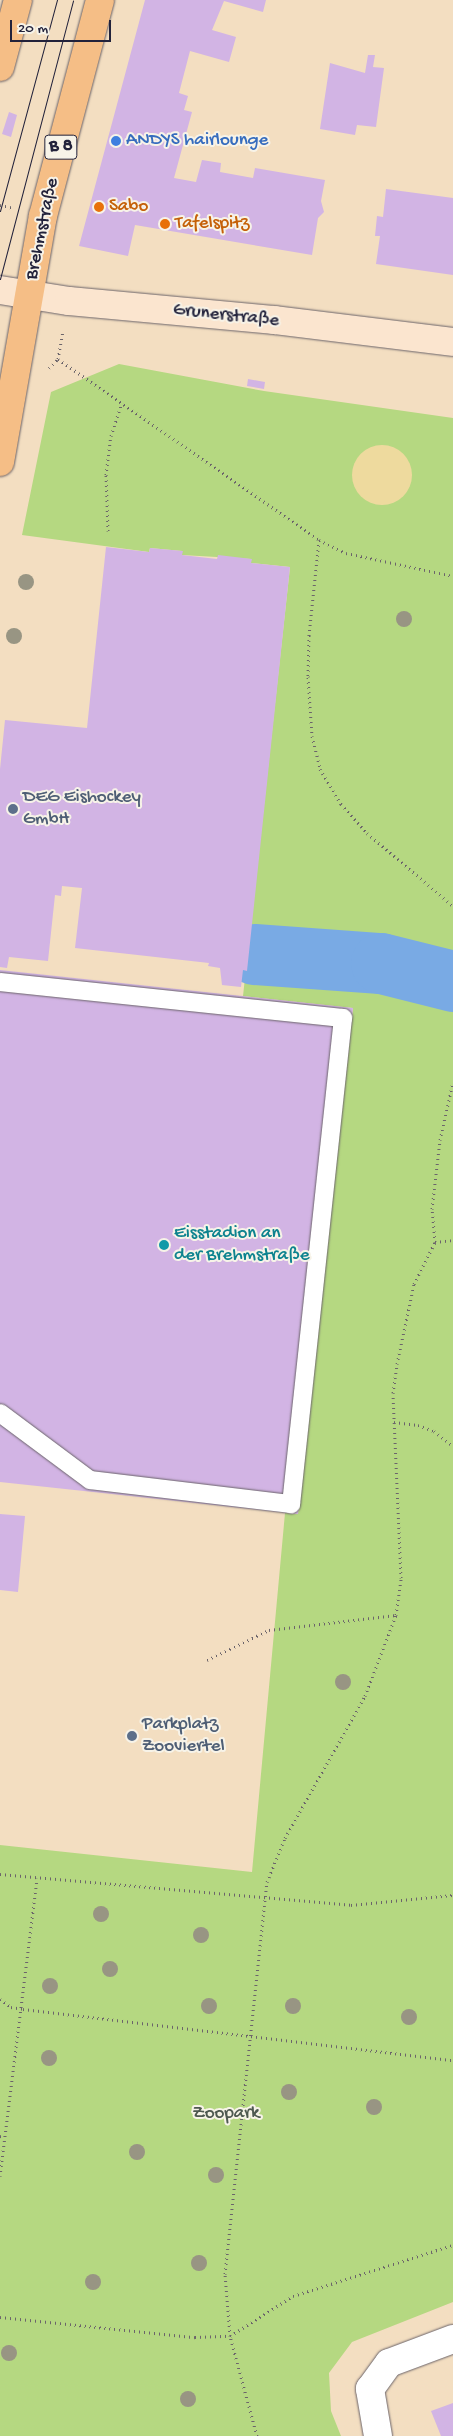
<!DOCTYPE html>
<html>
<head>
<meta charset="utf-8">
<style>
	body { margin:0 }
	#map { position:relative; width:453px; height:2436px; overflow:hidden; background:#f3dec1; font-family:"Gochi Hand",sans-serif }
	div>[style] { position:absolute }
	.green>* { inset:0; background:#b5d881 }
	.sand>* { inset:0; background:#eeda9e }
	.round { border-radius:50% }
	.river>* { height:61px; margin:-30.5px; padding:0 30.5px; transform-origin:30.5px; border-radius:30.5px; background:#79aae4 }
	.building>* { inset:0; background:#d2b4e4 }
	.path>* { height:3px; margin-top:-1.5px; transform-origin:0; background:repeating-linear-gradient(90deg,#6b646a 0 1px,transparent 0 5px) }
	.roads { filter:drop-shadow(0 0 1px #6b646a) drop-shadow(0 0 1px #6b646a) }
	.lane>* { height:18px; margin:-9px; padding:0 9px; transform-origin:9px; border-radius:9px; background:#fff }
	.street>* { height:28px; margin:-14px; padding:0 14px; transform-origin:14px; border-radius:14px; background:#fff }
	.secondary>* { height:28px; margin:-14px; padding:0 14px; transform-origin:14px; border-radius:14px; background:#fbe5cf }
	.primary>* { height:28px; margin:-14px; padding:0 14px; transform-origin:14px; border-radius:14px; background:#f5be86 }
	.tram>* { height:1px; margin:-0.5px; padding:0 0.5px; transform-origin:0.5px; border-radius:0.5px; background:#22223b }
	.trees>* { width:16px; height:16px; margin:-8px; border-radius:50%; background:#989583 }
	.dots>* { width:14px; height:14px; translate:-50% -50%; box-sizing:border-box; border:2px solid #f7f3e8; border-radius:50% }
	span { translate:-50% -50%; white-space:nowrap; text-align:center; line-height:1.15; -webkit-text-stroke:4px #f7f3e8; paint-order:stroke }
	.shield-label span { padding:1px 4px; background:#f7f3e8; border:1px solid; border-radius:4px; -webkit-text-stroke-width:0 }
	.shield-label { font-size:18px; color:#22223b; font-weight:700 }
	.shop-label { font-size:19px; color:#366cbe }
	.left { translate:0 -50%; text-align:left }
	.food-label { font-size:19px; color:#c56008 }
	.street-label { font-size:19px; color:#22223b }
	.service-label { font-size:19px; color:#4e5e75 }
	.culture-label { font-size:19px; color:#0d838f }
	.park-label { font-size:19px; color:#4e5950 }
	.scale { position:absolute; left:10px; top:20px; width:101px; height:22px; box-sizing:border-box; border:2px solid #22223b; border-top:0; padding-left:6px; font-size:15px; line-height:18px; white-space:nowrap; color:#22223b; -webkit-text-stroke:4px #f7f3e8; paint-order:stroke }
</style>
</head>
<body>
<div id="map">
	<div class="green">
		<div style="clip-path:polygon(119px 364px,264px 391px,453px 418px,453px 2302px,352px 2342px,329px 2373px,331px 2411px,341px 2436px,0 2436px,0 1845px,252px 1872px,285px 1513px,298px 1514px,353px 1008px,243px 996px,290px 567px,251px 563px,251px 559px,182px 555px,182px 551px,150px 548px,149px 552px,22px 535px,51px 392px)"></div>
	</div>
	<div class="sand">
		<div class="round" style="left:352px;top:445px;width:60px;height:60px"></div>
	</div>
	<div class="river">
		<div style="left:254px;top:954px;width:127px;rotate:4.1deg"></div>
		<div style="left:381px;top:963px;width:74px;rotate:14deg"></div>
	</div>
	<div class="building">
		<div style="clip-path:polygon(145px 0,266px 0,263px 12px,224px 1px,212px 30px,236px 37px,229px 62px,190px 51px,179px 93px,188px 96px,184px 110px,192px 112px,174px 178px,196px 182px,202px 160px,221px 163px,220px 172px,253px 178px,255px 168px,325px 180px,321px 201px,324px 212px,318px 218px,312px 255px,135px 225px,128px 256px,79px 246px)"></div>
		<div style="clip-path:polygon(368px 55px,375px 55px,373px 67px,384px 68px,376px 127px,357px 125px,355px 135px,320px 129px,330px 63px,365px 73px)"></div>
		<div style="clip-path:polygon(9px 112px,17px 115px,11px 137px,2px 134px)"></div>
		<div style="clip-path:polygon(386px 189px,453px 198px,453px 275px,376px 264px,380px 236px,375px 236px,377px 216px,383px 217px)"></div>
		<div style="clip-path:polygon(248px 379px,265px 382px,264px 389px,247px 386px)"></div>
		<div style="clip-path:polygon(106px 547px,149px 552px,150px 548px,183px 551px,182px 555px,217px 559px,218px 555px,252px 559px,251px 563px,290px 567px,247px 971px,243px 970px,241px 987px,222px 985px,220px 968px,208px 966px,209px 963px,75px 948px,82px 888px,62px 886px,61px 896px,55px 895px,48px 961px,9px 957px,7px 968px,0 967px,0 769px,5px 720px,87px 728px)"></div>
		<div style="clip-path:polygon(0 970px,353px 1008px,298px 1514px,0 1482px)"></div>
		<div style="clip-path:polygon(0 1514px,25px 1516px,18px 1592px,0 1590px)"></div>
		<div style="clip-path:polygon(453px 2403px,453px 2436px,441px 2436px,431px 2411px)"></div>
	</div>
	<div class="path">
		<div style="left:0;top:205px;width:14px;rotate:12deg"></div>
		<div style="left:58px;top:359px;width:318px;rotate:34.7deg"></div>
		<div style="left:319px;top:540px;width:96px;rotate:96deg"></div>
		<div style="left:309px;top:635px;width:42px;rotate:91.4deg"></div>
		<div style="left:308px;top:677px;width:59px;rotate:86.1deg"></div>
		<div style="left:312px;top:736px;width:34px;rotate:76deg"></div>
		<div style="left:320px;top:769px;width:41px;rotate:59deg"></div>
		<div style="left:341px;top:804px;width:39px;rotate:48deg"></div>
		<div style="left:367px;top:833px;width:113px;rotate:40.3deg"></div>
		<div style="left:49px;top:368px;width:13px;rotate:-45deg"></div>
		<div style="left:58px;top:359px;width:28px;rotate:-80deg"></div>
		<div style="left:108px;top:531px;width:56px;rotate:-92deg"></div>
		<div style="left:106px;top:475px;width:39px;rotate:-83deg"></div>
		<div style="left:111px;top:436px;width:35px;rotate:-72deg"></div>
		<div style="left:319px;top:540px;width:30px;rotate:26deg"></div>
		<div style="left:346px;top:553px;width:109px;rotate:12.1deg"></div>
		<div style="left:435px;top:1242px;width:33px;rotate:-95deg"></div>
		<div style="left:432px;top:1209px;width:69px;rotate:-83.4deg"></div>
		<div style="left:440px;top:1140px;width:59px;rotate:-77.4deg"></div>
		<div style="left:394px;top:1422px;width:24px;rotate:7deg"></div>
		<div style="left:418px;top:1425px;width:17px;rotate:21deg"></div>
		<div style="left:434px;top:1431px;width:24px;rotate:38deg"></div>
		<div style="left:207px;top:1660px;width:69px;rotate:-25.8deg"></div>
		<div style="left:269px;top:1630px;width:128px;rotate:-6.7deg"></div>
		<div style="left:0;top:1874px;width:352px;rotate:5deg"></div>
		<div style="left:351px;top:1905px;width:102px;rotate:-5.6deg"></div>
		<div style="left:0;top:1999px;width:14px;rotate:36deg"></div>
		<div style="left:11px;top:2007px;width:12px;rotate:9deg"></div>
		<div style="left:23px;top:2009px;width:433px;rotate:6.8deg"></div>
		<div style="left:0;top:2136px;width:5px;rotate:11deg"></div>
		<div style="left:0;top:2176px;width:300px;rotate:-82.9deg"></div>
		<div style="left:0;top:2317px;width:196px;rotate:5.9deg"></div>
		<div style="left:195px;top:2337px;width:35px;rotate:-2deg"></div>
		<div style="left:230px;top:2336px;width:75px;rotate:-32.4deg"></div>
		<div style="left:293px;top:2296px;width:168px;rotate:-17.7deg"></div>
		<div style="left:257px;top:2436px;width:104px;rotate:-105.1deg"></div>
		<div style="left:230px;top:2336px;width:62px;rotate:-94.6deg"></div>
		<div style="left:225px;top:2274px;width:394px;rotate:-83.9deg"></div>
		<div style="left:267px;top:1882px;width:48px;rotate:-67.8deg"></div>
		<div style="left:285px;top:1838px;width:163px;rotate:-60.6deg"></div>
		<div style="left:365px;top:1696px;width:87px;rotate:-69.1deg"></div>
		<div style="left:396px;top:1615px;width:37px;rotate:-82deg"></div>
		<div style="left:401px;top:1578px;width:185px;rotate:-92.5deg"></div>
		<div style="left:393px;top:1393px;width:29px;rotate:-82deg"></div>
		<div style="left:397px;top:1364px;width:82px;rotate:-78deg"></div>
		<div style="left:414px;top:1284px;width:47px;rotate:-63.4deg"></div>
		<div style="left:435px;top:1242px;width:18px;rotate:-6deg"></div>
	</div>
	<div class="roads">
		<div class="lane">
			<div style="left:0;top:982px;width:345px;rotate:6deg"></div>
			<div style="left:343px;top:1018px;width:489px;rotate:96.1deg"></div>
			<div style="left:291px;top:1504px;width:202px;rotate:-173.2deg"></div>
			<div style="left:90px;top:1480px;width:112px;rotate:-143.3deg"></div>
		</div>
		<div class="street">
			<div style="left:378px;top:2436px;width:48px;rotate:-99.7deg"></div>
			<div style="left:370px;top:2389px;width:32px;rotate:-54deg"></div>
			<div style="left:389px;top:2363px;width:68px;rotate:-20.6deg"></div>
		</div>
		<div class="secondary">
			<div style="left:0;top:290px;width:70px;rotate:9.1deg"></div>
			<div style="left:69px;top:301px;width:207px;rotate:5.3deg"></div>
			<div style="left:275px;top:320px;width:179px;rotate:7deg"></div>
		</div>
		<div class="primary">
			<div style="left:0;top:67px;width:69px;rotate:-75deg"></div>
			<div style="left:0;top:462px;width:250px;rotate:-80.1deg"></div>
			<div style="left:43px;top:216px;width:223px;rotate:-75.2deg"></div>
		</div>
	</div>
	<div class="tram">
		<div style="left:0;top:211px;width:219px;rotate:-74.9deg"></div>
		<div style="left:0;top:279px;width:288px;rotate:-75.3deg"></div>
	</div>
	<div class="trees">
		<div style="left:26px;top:582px"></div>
		<div style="left:404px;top:619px"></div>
		<div style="left:14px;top:636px"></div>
		<div style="left:343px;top:1682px"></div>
		<div style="left:101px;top:1914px"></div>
		<div style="left:201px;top:1935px"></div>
		<div style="left:110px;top:1969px"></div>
		<div style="left:50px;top:1986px"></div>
		<div style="left:209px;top:2006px"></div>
		<div style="left:293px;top:2006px"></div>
		<div style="left:409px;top:2017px"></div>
		<div style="left:49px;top:2058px"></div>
		<div style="left:289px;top:2092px"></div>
		<div style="left:374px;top:2107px"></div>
		<div style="left:137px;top:2152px"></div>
		<div style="left:216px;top:2175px"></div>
		<div style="left:199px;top:2263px"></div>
		<div style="left:93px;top:2282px"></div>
		<div style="left:9px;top:2353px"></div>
		<div style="left:188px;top:2399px"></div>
	</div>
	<div class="dots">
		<div style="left:116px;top:141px;background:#3f7fe0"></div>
		<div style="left:99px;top:207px;background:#e8710a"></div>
		<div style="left:165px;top:224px;background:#e8710a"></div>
		<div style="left:13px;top:809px;background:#5c6f8a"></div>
		<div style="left:164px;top:1245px;background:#0f9aa8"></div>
		<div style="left:132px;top:1736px;background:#5c6f8a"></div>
	</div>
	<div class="shield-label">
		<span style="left:61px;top:147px">B 8</span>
	</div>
	<div class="shop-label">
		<span class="left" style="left:126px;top:141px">ANDYS hairlounge</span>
	</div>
	<div class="food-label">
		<span class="left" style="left:109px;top:207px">Sabo</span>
		<span class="left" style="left:175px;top:224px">Tafelspitz</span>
	</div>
	<div class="street-label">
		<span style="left:43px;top:229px;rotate:-78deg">Brehmstraße</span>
		<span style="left:226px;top:316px;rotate:6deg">Grunerstraße</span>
	</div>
	<div class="service-label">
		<span class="left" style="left:23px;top:809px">DEG Eishockey<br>GmbH</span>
		<span class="left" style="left:142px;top:1736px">Parkplatz<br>Zooviertel</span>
	</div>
	<div class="culture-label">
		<span class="left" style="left:174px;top:1245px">Eisstadion an<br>der Brehmstraße</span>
	</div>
	<div class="park-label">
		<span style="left:226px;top:2114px">Zoopark</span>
	</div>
	<div class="scale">20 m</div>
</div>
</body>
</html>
